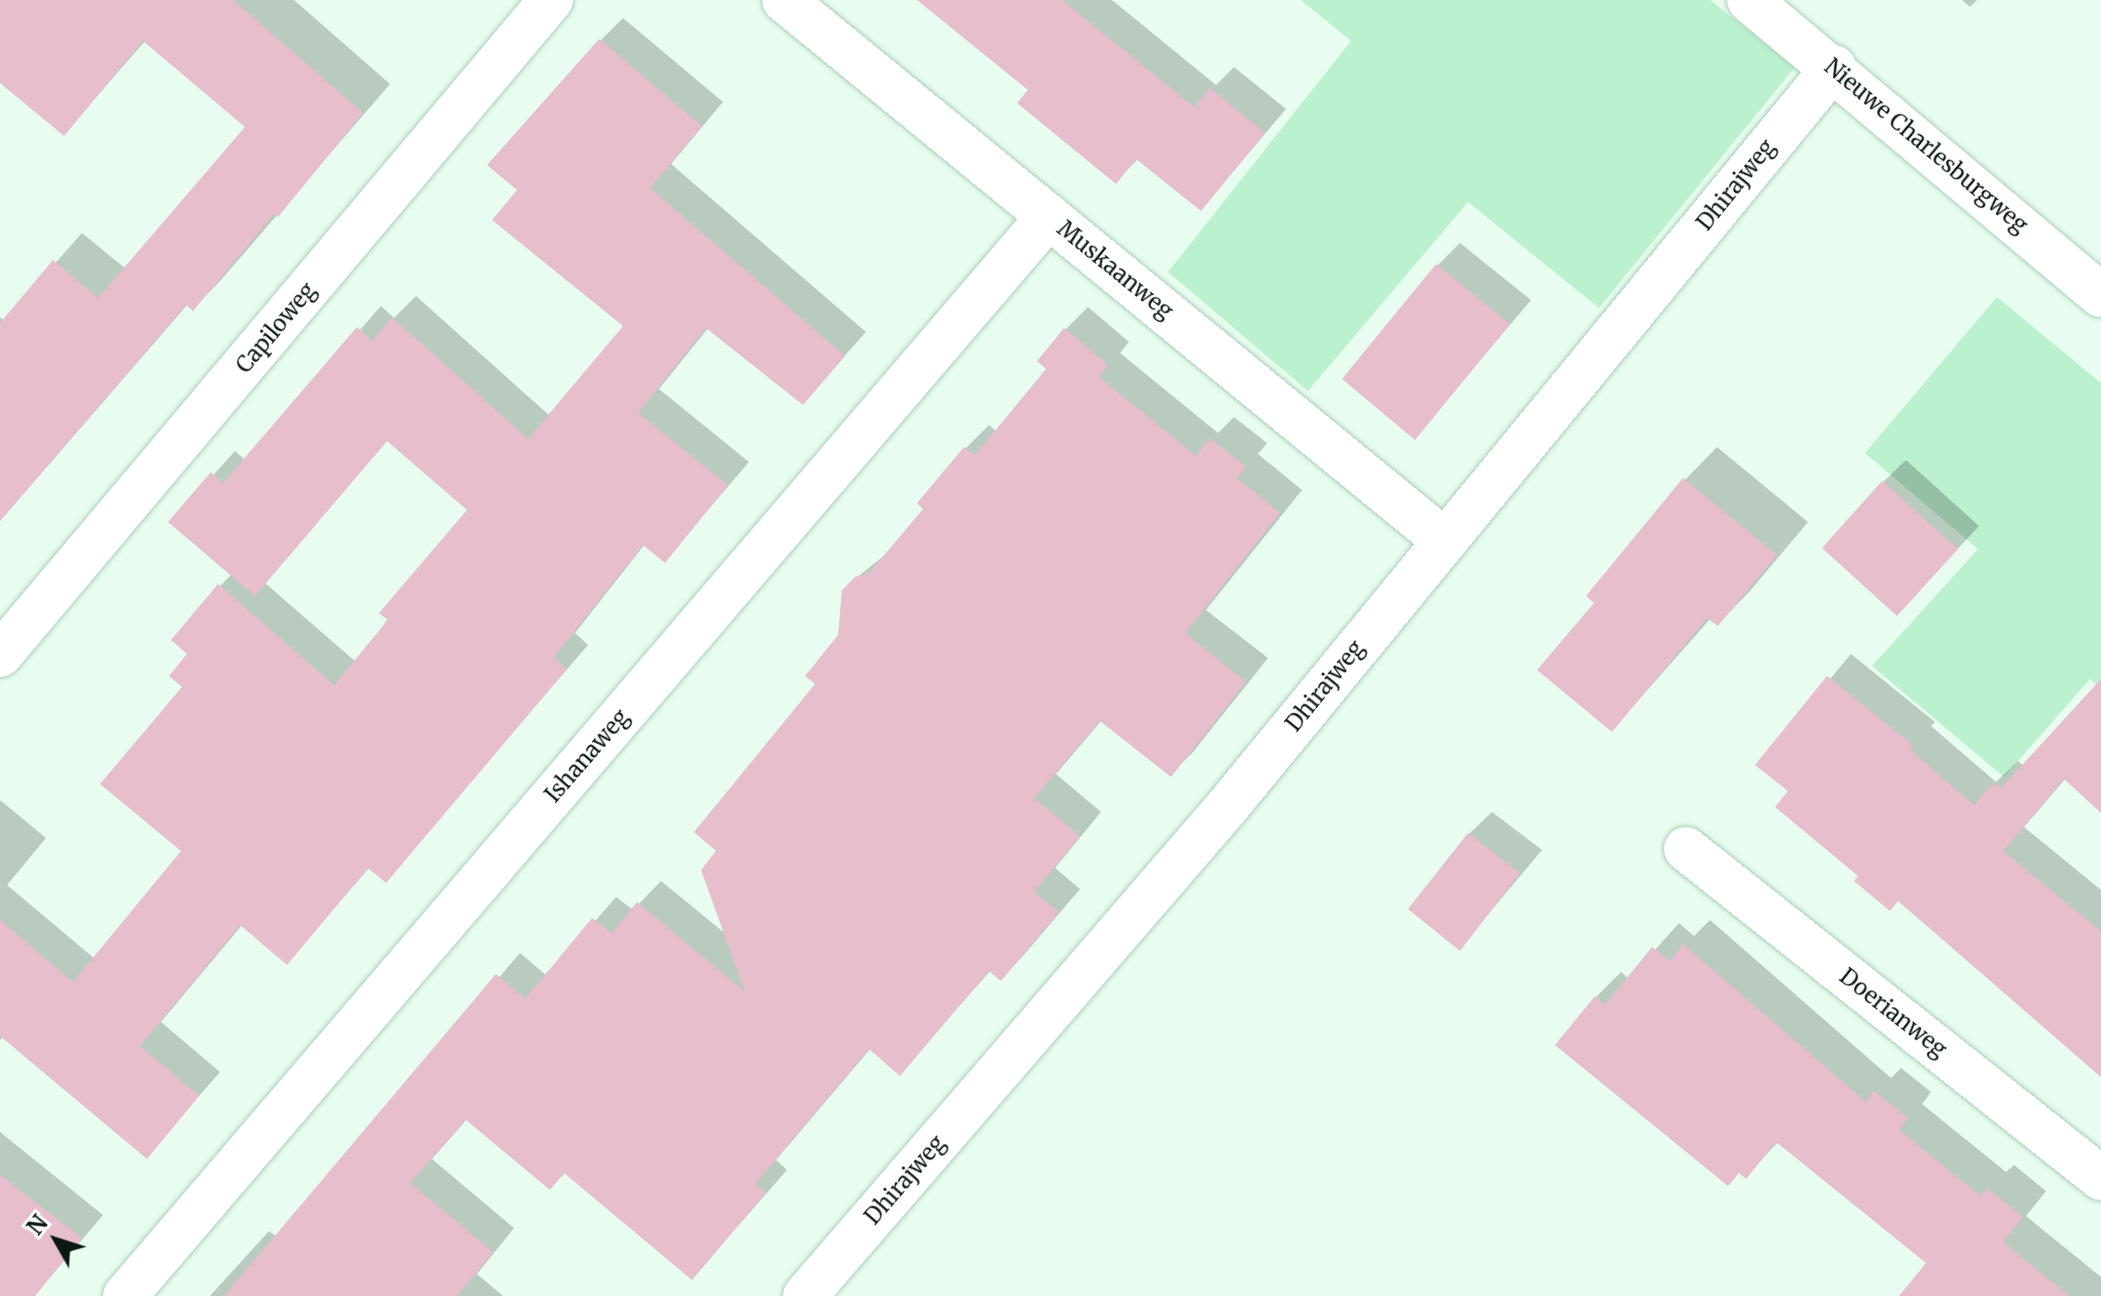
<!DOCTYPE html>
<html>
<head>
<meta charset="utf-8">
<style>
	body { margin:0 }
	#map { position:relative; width:2101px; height:1296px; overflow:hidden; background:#e8fdef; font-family:Merriweather,serif }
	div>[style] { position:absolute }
	.green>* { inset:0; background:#bbf1cf }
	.shadow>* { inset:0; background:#0003 }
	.building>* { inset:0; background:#e6becc }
	.roads { filter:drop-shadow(0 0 2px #accfb9) drop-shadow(0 0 2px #accfb9) }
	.street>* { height:44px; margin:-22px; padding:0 22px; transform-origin:22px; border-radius:22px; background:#fff }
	span { translate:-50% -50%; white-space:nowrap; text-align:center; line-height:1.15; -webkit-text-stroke:8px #fff; paint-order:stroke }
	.street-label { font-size:22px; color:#0b1811 }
	.north { position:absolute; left:16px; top:1200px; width:80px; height:80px; -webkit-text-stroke:6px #fff; paint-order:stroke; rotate:309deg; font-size:22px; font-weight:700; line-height:32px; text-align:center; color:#0b1811 }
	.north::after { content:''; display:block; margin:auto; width:28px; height:36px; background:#0b1811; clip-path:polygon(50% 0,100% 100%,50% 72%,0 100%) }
</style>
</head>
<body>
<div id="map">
	<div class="green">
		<div style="clip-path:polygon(1301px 0,1710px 0,1795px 67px,1599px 308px,1468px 202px,1308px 391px,1168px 272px,1351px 41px)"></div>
		<div style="clip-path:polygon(1997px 297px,2101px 383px,2101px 689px,2090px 679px,2004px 777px,1872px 666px,1978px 549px,1865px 453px)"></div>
	</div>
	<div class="shadow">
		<div style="clip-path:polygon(63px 0,294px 0,390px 84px,221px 280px,193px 309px,188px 304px,0 521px,0 317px,4px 321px,82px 233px,126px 269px,248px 127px,146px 40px,64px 134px,0 81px,0 74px)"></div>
		<div style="clip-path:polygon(920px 0,1112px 0,1216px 85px,1234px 67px,1286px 109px,1201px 209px,1139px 158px,1116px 181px,1031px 90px)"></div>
		<div style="clip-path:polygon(1962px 0,1977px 0,1970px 7px)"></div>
		<div style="clip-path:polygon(evenodd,623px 18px,723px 102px,671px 164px,866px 332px,803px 402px,709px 327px,659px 389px,749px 462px,665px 560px,645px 544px,575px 633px,588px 645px,385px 880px,370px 867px,287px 962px,242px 925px,161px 1022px,220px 1072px,146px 1156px,3px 1037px,0 1040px,0 800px,46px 838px,7px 885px,95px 959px,184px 851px,185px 687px,190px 653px,220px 586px,232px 574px,171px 522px,235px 451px,245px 460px,381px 306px,394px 318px,416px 296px,550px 416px,625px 326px,520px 189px,600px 41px,623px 18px,388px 440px,470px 509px,356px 662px,265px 583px,388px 440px)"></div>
		<div style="clip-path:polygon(1460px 243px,1531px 300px,1415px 437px,1437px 266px)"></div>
		<div style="clip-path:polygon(1088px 307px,1129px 342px,1120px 353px,1218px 433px,1234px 417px,1267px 443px,1258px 454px,1302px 490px,1206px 610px,1268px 658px,1193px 752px,1171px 774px,1102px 720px,1056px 774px,1101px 812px,1055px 868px,1080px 889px,1023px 956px,1001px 978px,991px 970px,900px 1073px,871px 1048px,776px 1160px,787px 1170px,692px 1278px,566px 1172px,550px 1188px,468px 1118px,432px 1159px,514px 1228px,477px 1274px,503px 1296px,210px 1296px,269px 1231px,277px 1237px,520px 953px,547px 976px,616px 897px,633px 910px,661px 881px,727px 935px,719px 851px,818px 684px,840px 636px,856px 578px,890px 551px,926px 509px,920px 503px,966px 448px,989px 425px,997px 432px,1049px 369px,1065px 330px)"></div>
		<div style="clip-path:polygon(1717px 447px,1808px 522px,1750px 591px,1718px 624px,1711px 618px,1612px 730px,1685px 480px)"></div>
		<div style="clip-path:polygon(1906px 460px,1979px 526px,1897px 614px,1883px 482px)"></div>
		<div style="clip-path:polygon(1851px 654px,1935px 722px,1931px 726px,1996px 782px,2018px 761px,2024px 766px,2101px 683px,2101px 810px,2066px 778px,2024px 827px,2101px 890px,2101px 1077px,1899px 899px,1861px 876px,1790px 791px,1758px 765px)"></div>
		<div style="clip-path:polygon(1492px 812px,1542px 850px,1460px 948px,1469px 834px)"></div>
		<div style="clip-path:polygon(1710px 920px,1891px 1078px,1901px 1068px,1931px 1092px,1922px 1104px,2006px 1172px,2014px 1165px,2046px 1191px,2026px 1216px,2101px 1277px,2101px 1296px,1910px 1296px,1929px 1263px,1779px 1141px,1746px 1176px,1596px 997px,1621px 972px,1629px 979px,1679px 923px,1694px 936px)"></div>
		<div style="clip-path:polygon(0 1132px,103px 1215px,34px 1296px,9px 1296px,0 1288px)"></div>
	</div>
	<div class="building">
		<div style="clip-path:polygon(0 0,233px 0,363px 113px,278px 217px,274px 214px,193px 311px,186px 305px,0 521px,0 323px,53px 260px,98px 298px,245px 127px,143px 41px,64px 136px,0 83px)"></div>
		<div style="clip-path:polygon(917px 0,1062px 0,1194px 107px,1210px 88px,1265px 133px,1201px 211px,1136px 159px,1116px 184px,1017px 103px,1028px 90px)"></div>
		<div style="clip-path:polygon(599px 39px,702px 126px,650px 188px,845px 356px,803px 405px,706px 328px,638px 413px,728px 485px,665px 563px,643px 545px,554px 657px,567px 669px,386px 883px,368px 868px,287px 965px,240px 925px,140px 1046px,199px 1096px,147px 1159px,0 1036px,0 920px,73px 982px,181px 851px,100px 784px,182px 687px,169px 676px,187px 654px,171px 640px,218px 584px,334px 685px,388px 620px,379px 613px,467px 510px,387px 441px,255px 596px,168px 522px,211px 472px,223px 483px,357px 327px,372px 341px,392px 317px,528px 439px,623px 326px,492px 220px,517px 190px,487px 165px)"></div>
		<div style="clip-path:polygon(1436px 264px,1510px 324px,1415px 440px,1342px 379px)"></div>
		<div style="clip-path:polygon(1064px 328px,1108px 365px,1099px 377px,1196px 456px,1210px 438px,1246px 467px,1237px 478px,1280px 513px,1185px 633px,1246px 682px,1171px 777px,1100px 721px,1034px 798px,1080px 836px,1034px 892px,1059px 912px,1001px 981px,989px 971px,900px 1076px,869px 1049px,755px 1184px,766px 1193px,692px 1280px,564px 1173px,550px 1190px,466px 1120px,410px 1183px,493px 1252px,457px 1296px,224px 1296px,496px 974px,525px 999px,592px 918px,612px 933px,637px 902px,745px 992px,701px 870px,716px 851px,694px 832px,815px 684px,805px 676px,838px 635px,842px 590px,855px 577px,870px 572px,923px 509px,917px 503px,964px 447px,975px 455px,1046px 369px,1037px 361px)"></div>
		<div style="clip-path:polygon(1683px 478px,1777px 555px,1718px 626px,1707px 618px,1612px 732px,1537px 670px,1594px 603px,1586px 596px)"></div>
		<div style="clip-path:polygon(1882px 481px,1958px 549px,1897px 616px,1822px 548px)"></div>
		<div style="clip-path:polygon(1827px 676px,1913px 745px,1910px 750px,1974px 805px,1994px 782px,2001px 788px,2101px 679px,2101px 813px,2064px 779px,2003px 851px,2101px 931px,2101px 1077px,1898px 901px,1890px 911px,1854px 881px,1858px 876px,1775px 807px,1788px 791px,1755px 765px)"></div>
		<div style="clip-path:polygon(1468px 833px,1520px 873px,1460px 951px,1408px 909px)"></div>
		<div style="clip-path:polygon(1683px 944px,1866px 1102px,1874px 1091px,1908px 1118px,1899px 1130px,1981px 1196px,1987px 1188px,2023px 1217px,2003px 1242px,2069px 1296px,1899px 1296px,1926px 1263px,1776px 1142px,1746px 1179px,1739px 1173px,1728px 1186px,1555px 1045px,1595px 996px,1605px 1005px,1652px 947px,1670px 961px)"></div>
		<div style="clip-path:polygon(0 1175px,82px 1238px,35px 1296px,0 1296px)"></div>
	</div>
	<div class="roads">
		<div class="street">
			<div style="left:784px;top:0;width:854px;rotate:39.3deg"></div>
			<div style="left:1749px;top:0;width:459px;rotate:40deg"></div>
			<div style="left:0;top:655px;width:856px;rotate:-49.93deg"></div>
			<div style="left:1686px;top:849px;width:530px;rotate:38.41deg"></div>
			<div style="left:125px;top:1296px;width:1421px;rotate:-49.45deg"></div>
			<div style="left:805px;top:1296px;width:646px;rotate:-49.21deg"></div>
			<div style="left:1227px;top:807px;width:957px;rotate:-50.64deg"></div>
		</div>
	</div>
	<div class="street-label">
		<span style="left:1926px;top:146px;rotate:40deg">Nieuwe Charlesburgweg</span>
		<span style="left:1736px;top:185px;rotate:-51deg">Dhirajweg</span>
		<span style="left:1115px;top:270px;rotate:39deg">Muskaanweg</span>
		<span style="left:276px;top:328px;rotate:-50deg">Capiloweg</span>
		<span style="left:1325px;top:686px;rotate:-51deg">Dhirajweg</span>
		<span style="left:587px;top:756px;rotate:-49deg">Ishanaweg</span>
		<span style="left:1893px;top:1013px;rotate:38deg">Doerianweg</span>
		<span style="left:905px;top:1180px;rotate:-49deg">Dhirajweg</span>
	</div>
	<div class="north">N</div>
</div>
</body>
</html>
